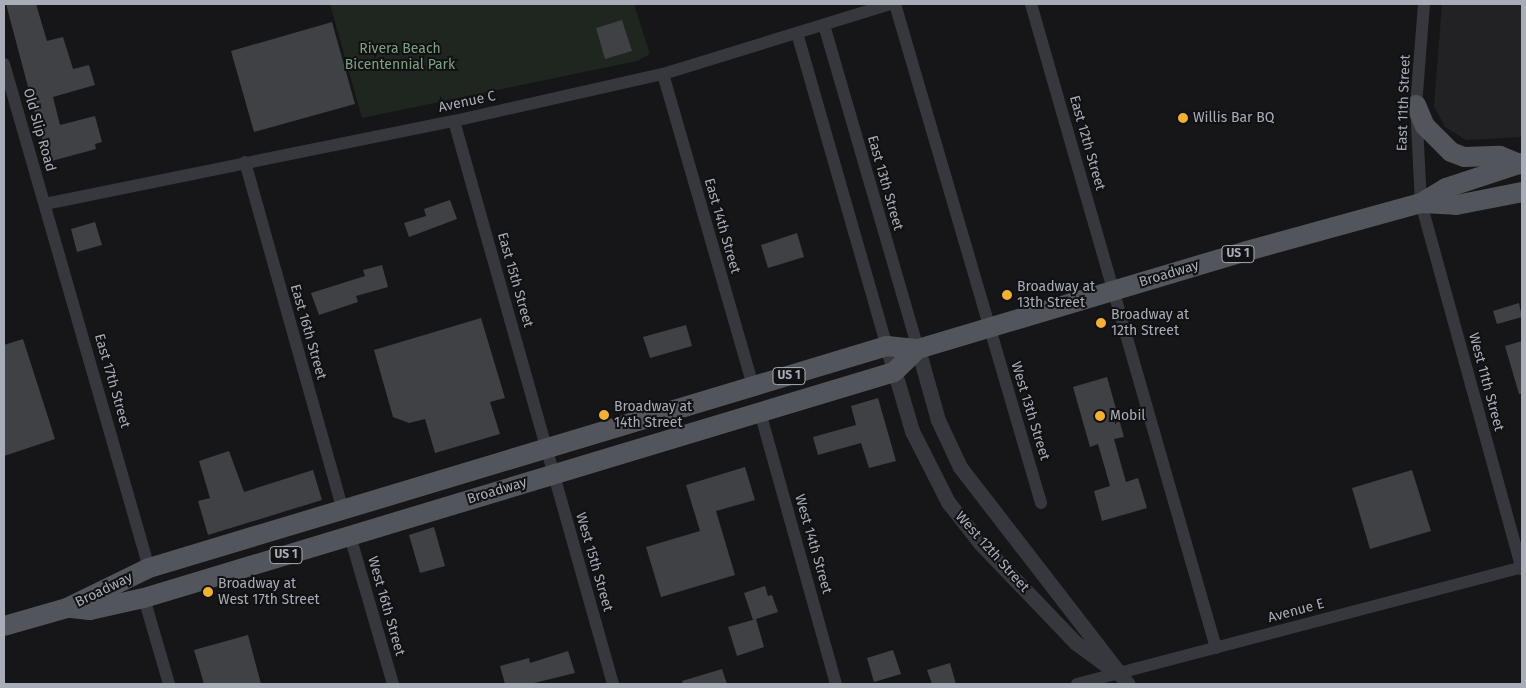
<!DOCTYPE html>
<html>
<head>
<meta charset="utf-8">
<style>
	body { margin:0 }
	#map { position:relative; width:1526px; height:688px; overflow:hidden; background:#161618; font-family:"Fira Sans",sans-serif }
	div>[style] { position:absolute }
	.built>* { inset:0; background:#222225 }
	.green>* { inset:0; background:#1e261f }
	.building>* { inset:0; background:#404145 }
	.minor>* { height:12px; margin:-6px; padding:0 6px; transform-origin:6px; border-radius:6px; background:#37383d }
	.tertiary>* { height:15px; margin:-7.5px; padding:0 7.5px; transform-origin:7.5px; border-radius:7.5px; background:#37383d }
	.primary>* { height:20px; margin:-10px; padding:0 10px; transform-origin:10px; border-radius:10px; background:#53555c }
	.dots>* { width:14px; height:14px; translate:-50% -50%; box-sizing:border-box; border:2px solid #111113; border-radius:50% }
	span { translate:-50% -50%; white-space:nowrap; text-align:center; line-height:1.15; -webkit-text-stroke:4px #111113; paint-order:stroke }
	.shield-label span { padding:1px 4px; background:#111113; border:1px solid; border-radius:4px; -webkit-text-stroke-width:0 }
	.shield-label { font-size:12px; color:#a8adb8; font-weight:700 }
	.park-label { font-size:14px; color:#7fa381 }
	.street-label { font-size:14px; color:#a8adb8 }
	.poi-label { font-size:14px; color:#a8adb8 }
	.left { translate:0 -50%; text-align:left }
	.frame { position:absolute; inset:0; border:5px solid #a8adb8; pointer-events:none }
</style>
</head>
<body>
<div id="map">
	<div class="built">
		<div style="clip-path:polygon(1442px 4px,1522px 4px,1522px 137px,1466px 140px,1445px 127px,1434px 106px)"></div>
	</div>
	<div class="green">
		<div style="clip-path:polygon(330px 4px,634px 4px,650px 54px,637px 61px,362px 118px)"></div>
	</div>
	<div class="building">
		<div style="clip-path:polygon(6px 4px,36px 4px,47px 41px,63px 37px,73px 69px,89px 65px,95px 85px,53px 97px,60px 125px,95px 116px,102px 142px,95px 144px,96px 149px,48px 162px)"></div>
		<div style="clip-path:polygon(622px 20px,632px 51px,605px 59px,596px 28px)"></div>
		<div style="clip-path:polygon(332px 22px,355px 104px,254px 132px,231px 51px)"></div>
		<div style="clip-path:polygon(450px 200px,457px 219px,409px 237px,404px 223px,426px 216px,424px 209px)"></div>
		<div style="clip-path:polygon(95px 222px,102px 245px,77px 252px,71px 229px)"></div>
		<div style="clip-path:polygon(797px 233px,804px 257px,768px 268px,761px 245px)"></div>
		<div style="clip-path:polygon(382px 265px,388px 287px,356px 296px,358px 302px,319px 315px,311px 293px,365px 276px,363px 270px)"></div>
		<div style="clip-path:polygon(1519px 303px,1522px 317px,1497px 324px,1493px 311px)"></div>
		<div style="clip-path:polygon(481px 318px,505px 398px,490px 402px,500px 434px,435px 453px,425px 419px,409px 423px,393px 417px,374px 350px)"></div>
		<div style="clip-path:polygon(686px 325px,692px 346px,650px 358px,643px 337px)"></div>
		<div style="clip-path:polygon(23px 339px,55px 439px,4px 456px,4px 345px)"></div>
		<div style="clip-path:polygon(1522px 341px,1522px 394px,1519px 394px,1505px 346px)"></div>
		<div style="clip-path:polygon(1107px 377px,1124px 437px,1114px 439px,1126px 482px,1138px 478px,1147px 508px,1102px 521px,1094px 491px,1110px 486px,1098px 444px,1090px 447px,1073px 387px)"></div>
		<div style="clip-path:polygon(878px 398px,896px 461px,869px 468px,861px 443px,818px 455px,813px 437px,856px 425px,851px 406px)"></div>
		<div style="clip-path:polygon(229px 451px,244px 492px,313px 470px,322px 500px,208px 535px,198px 501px,210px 498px,199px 461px)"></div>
		<div style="clip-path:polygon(745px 467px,755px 500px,716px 511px,735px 575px,661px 597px,646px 547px,700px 531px,686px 485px)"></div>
		<div style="clip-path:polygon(1412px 470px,1431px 531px,1370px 549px,1352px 488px)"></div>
		<div style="clip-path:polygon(434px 527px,445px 566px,420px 573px,409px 535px)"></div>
		<div style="clip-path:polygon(765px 586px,768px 596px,772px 595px,778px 612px,753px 620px,744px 593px)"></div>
		<div style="clip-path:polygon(756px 619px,764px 647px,737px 656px,728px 627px)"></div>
		<div style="clip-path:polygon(248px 635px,261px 684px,204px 684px,194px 650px)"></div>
		<div style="clip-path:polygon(893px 650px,901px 674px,874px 682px,867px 658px)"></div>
		<div style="clip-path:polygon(568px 651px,575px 673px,530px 684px,505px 684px,500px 666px,529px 658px,530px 663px)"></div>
		<div style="clip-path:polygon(950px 663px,956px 684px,932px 684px,927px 670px)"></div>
		<div style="clip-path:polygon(722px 669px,727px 684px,683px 684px,682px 681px)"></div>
	</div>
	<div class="minor">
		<div style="left:895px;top:4px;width:520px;rotate:73.69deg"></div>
		<div style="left:1031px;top:4px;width:670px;rotate:73.97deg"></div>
		<div style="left:1424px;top:4px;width:101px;rotate:94.5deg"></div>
		<div style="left:1416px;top:105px;width:98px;rotate:87.1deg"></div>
		<div style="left:1421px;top:203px;width:380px;rotate:74.6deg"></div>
		<div style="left:824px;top:25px;width:337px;rotate:73.8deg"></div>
		<div style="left:797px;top:33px;width:326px;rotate:74deg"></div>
		<div style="left:4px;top:64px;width:524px;rotate:73.95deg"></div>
		<div style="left:663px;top:74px;width:325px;rotate:73.9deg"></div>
		<div style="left:454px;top:121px;width:585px;rotate:74.23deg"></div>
		<div style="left:245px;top:162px;width:362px;rotate:74.3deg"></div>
		<div style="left:45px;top:204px;width:417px;rotate:-11.5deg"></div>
		<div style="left:454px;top:121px;width:214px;rotate:-12.7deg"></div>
		<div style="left:663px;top:74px;width:238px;rotate:-17.1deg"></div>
		<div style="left:760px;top:412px;width:282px;rotate:74.4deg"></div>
		<div style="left:350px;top:536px;width:154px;rotate:73.8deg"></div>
		<div style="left:144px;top:598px;width:90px;rotate:73.8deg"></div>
		<div style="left:1077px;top:684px;width:460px;rotate:-14.7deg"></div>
	</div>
	<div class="tertiary">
		<div style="left:887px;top:346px;width:89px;rotate:73.6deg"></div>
		<div style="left:912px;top:431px;width:80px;rotate:63.1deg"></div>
		<div style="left:948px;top:502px;width:52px;rotate:52deg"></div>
		<div style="left:980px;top:543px;width:139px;rotate:46.2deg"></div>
		<div style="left:1076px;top:643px;width:51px;rotate:36.2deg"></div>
		<div style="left:918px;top:349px;width:74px;rotate:74.3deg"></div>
		<div style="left:938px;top:420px;width:52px;rotate:64.9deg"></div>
		<div style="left:960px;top:467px;width:274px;rotate:52.3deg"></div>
	</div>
	<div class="primary">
		<div style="left:1416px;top:105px;width:23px;rotate:67deg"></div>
		<div style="left:1425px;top:126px;width:37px;rotate:45deg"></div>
		<div style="left:1451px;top:152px;width:14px;rotate:21deg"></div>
		<div style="left:1464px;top:157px;width:36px;rotate:-2deg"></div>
		<div style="left:1500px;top:156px;width:22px;rotate:22deg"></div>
		<div style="left:1421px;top:203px;width:29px;rotate:-31deg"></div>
		<div style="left:1446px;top:188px;width:80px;rotate:-18.2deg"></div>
		<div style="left:71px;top:608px;width:19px;rotate:6deg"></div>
		<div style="left:90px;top:610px;width:55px;rotate:-12.5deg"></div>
		<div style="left:144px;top:598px;width:783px;rotate:-16.77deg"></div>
		<div style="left:894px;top:372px;width:33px;rotate:-44deg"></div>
		<div style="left:4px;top:626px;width:66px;rotate:-15.9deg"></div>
		<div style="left:67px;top:608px;width:91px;rotate:-26deg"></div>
		<div style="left:149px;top:568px;width:771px;rotate:-16.74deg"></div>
		<div style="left:887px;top:346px;width:31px;rotate:6deg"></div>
		<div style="left:918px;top:349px;width:343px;rotate:-16.6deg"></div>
		<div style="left:1247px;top:251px;width:180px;rotate:-15.4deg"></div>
		<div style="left:1421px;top:203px;width:35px;rotate:3deg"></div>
		<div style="left:1456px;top:205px;width:67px;rotate:-11.1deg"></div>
	</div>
	<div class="dots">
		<div style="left:1183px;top:118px;background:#f2b134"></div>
		<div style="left:1007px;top:295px;background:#f2b134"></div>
		<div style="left:1101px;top:323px;background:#f2b134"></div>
		<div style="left:604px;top:415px;background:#f2b134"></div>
		<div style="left:1100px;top:416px;background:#f2b134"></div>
		<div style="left:208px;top:592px;background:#f2b134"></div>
	</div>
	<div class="shield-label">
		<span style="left:1238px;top:254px">US 1</span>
		<span style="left:789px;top:376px">US 1</span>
		<span style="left:286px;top:555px">US 1</span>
	</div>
	<div class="park-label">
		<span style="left:400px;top:57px">Rivera Beach<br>Bicentennial Park</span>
	</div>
	<div class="street-label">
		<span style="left:467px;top:102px;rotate:-12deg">Avenue C</span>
		<span style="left:1404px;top:103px;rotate:-88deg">East 11th Street</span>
		<span style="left:39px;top:130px;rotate:74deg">Old Slip Road</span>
		<span style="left:1087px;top:143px;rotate:74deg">East 12th Street</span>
		<span style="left:885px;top:183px;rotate:74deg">East 13th Street</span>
		<span style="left:722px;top:226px;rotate:74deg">East 14th Street</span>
		<span style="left:1169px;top:274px;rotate:-17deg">Broadway</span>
		<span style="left:515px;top:280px;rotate:74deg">East 15th Street</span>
		<span style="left:308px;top:332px;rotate:74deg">East 16th Street</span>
		<span style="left:112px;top:381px;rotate:74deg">East 17th Street</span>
		<span style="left:1486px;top:382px;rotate:75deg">West 11th Street</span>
		<span style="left:1030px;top:411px;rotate:73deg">West 13th Street</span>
		<span style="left:497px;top:491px;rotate:-17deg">Broadway</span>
		<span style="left:813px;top:544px;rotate:74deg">West 14th Street</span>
		<span style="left:992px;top:552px;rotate:48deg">West 12th Street</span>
		<span style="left:594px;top:562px;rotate:74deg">West 15th Street</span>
		<span style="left:104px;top:590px;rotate:-26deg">Broadway</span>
		<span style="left:386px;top:606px;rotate:74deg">West 16th Street</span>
		<span style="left:1296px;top:611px;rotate:-15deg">Avenue E</span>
	</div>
	<div class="poi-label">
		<span class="left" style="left:1193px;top:118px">Willis Bar BQ</span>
		<span class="left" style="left:1017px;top:295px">Broadway at<br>13th Street</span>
		<span class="left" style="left:1111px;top:323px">Broadway at<br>12th Street</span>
		<span class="left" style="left:614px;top:415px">Broadway at<br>14th Street</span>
		<span class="left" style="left:1110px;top:416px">Mobil</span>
		<span class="left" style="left:218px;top:592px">Broadway at<br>West 17th Street</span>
	</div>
	<div class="frame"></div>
</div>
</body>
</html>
